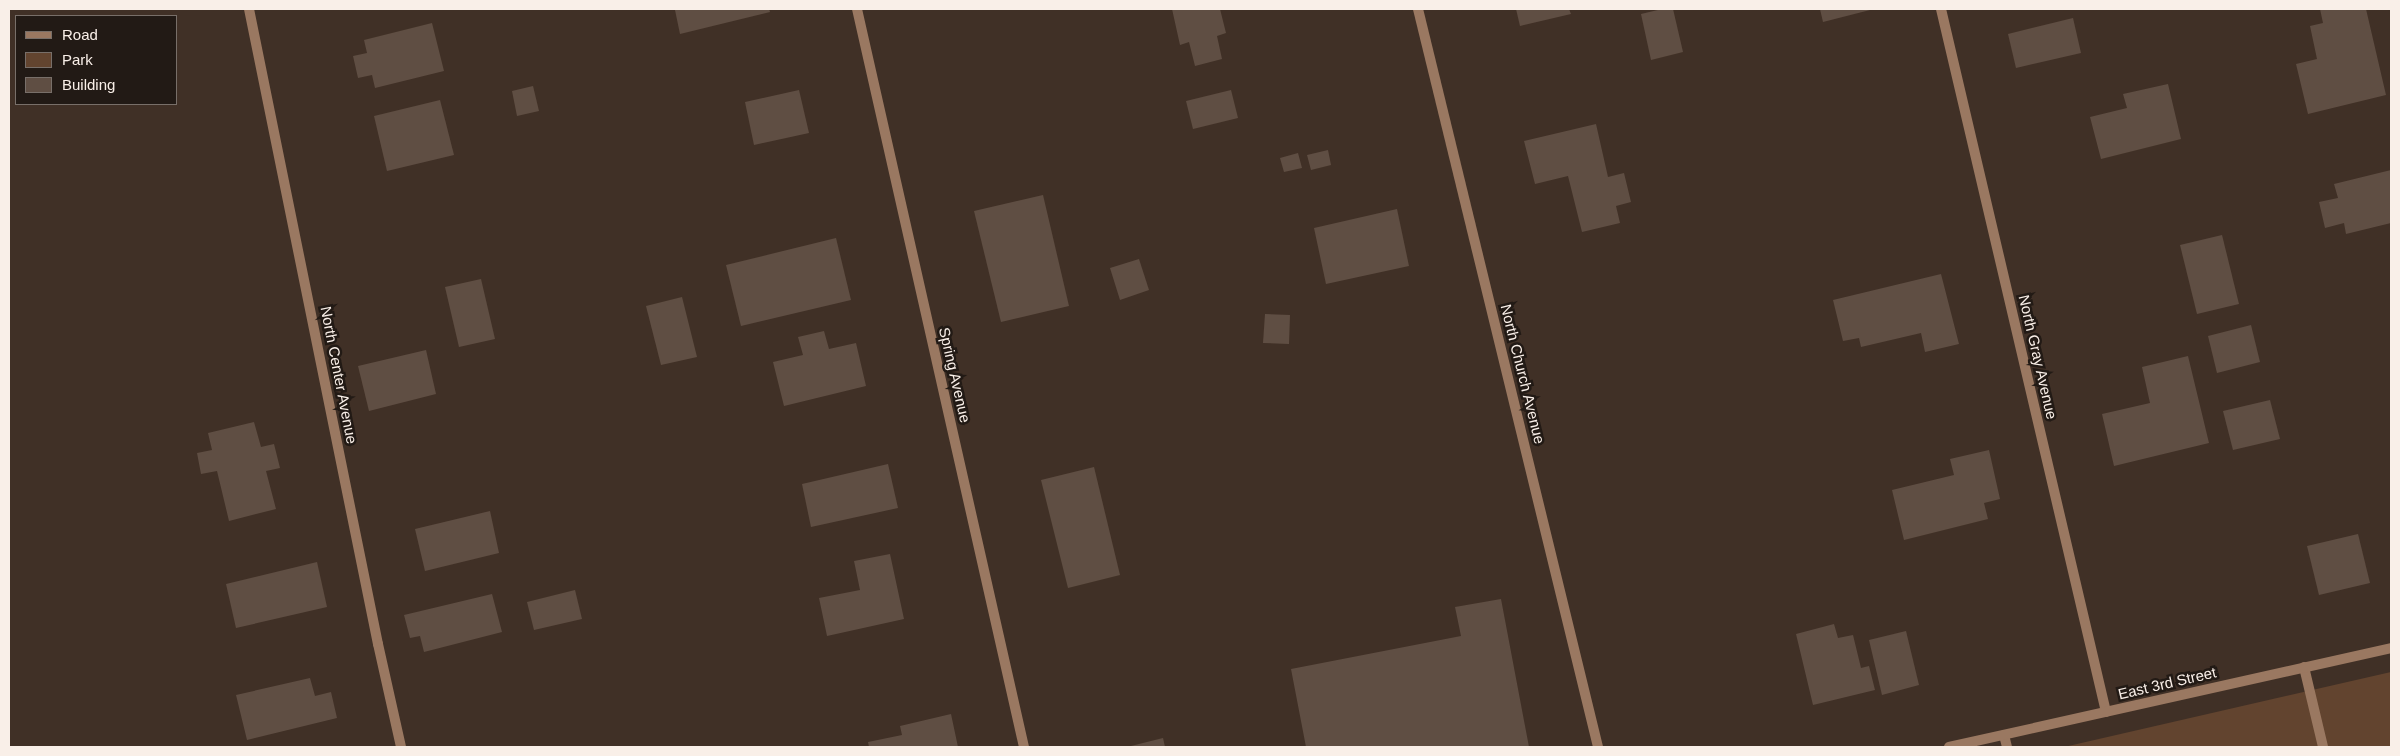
<!DOCTYPE html>
<html>
<head>
<meta charset="utf-8">
<style>
	body { margin:0 }
	#map { position:relative; width:2400px; height:756px; overflow:hidden; background:#403026; font-family:Arial,sans-serif }
	div>[style] { position:absolute }
	.green>* { inset:0; background:#62442f }
	.building>* { inset:0; background:#5f4e43 }
	.service>* { height:10px; margin:-5px; padding:0 5px; transform-origin:5px; border-radius:5px; background:#9a7861 }
	.minor>* { height:10px; margin:-5px; padding:0 5px; transform-origin:5px; border-radius:5px; background:#9a7861 }
	.tertiary>* { height:10px; margin:-5px; padding:0 5px; transform-origin:5px; border-radius:5px; background:#9a7861 }
	span { translate:-50% -50%; white-space:nowrap; text-align:center; line-height:1.15; -webkit-text-stroke:5px #221a15; paint-order:stroke }
	.street-label { font-size:15px; color:#f9efe8 }
	.frame { position:absolute; inset:0; border:10px solid #f9efe8; pointer-events:none }
	.legend { position:absolute; left:15px; top:15px; width:162px; height:90px; box-sizing:border-box; background:#221a15; border:1px solid #786f69; margin:0; padding:6px 9px; list-style:none; font-size:15px; color:#f9efe8 }
	.legend li { display:flex; align-items:center; gap:10px; height:25px }
	.legend b { width:25px; border:1px solid #786f69 }
</style>
</head>
<body>
<div id="map">
	<div class="green">
		<div style="clip-path:polygon(2391px 672px,2391px 747px,2064px 747px)"></div>
	</div>
	<div class="building">
		<div style="clip-path:polygon(682px 9px,769px 9px,770px 12px,680px 34px,675px 10px)"></div>
		<div style="clip-path:polygon(1172px 9px,1220px 9px,1226px 33px,1217px 36px,1222px 59px,1195px 66px,1189px 42px,1180px 45px)"></div>
		<div style="clip-path:polygon(1516px 9px,1569px 9px,1571px 14px,1520px 26px)"></div>
		<div style="clip-path:polygon(1662px 9px,1673px 9px,1683px 52px,1651px 60px,1641px 14px)"></div>
		<div style="clip-path:polygon(1820px 9px,1874px 9px,1823px 22px)"></div>
		<div style="clip-path:polygon(2320px 9px,2366px 9px,2386px 95px,2308px 114px,2296px 64px,2317px 59px,2310px 26px,2323px 23px)"></div>
		<div style="clip-path:polygon(2073px 18px,2081px 53px,2016px 68px,2008px 34px)"></div>
		<div style="clip-path:polygon(432px 23px,444px 71px,375px 88px,372px 75px,358px 78px,353px 56px,367px 53px,364px 40px)"></div>
		<div style="clip-path:polygon(2168px 84px,2181px 139px,2101px 159px,2090px 117px,2127px 108px,2123px 94px)"></div>
		<div style="clip-path:polygon(533px 86px,539px 111px,517px 116px,512px 91px)"></div>
		<div style="clip-path:polygon(799px 90px,809px 133px,754px 145px,745px 102px)"></div>
		<div style="clip-path:polygon(1231px 90px,1238px 118px,1193px 129px,1186px 101px)"></div>
		<div style="clip-path:polygon(440px 100px,454px 155px,387px 171px,374px 116px)"></div>
		<div style="clip-path:polygon(1596px 124px,1608px 177px,1624px 173px,1631px 202px,1616px 206px,1620px 223px,1582px 232px,1568px 176px,1535px 184px,1524px 141px)"></div>
		<div style="clip-path:polygon(1328px 150px,1331px 165px,1311px 170px,1307px 155px)"></div>
		<div style="clip-path:polygon(1298px 153px,1302px 168px,1284px 172px,1280px 158px)"></div>
		<div style="clip-path:polygon(2391px 170px,2391px 223px,2346px 234px,2344px 223px,2325px 228px,2319px 202px,2338px 198px,2334px 184px)"></div>
		<div style="clip-path:polygon(1043px 195px,1069px 306px,1001px 322px,974px 211px)"></div>
		<div style="clip-path:polygon(1397px 209px,1409px 266px,1326px 284px,1314px 228px)"></div>
		<div style="clip-path:polygon(2222px 235px,2239px 304px,2197px 314px,2180px 245px)"></div>
		<div style="clip-path:polygon(836px 238px,851px 300px,741px 326px,726px 265px)"></div>
		<div style="clip-path:polygon(1139px 259px,1149px 290px,1120px 300px,1110px 268px)"></div>
		<div style="clip-path:polygon(1941px 274px,1959px 344px,1925px 352px,1921px 333px,1861px 347px,1859px 338px,1843px 341px,1833px 300px)"></div>
		<div style="clip-path:polygon(481px 279px,495px 339px,459px 347px,445px 287px)"></div>
		<div style="clip-path:polygon(682px 297px,697px 357px,661px 365px,646px 306px)"></div>
		<div style="clip-path:polygon(1265px 314px,1290px 315px,1289px 344px,1263px 343px)"></div>
		<div style="clip-path:polygon(2251px 325px,2260px 362px,2217px 373px,2208px 336px)"></div>
		<div style="clip-path:polygon(824px 331px,829px 349px,856px 343px,866px 386px,784px 406px,773px 362px,803px 355px,798px 337px)"></div>
		<div style="clip-path:polygon(426px 350px,436px 394px,369px 411px,358px 366px)"></div>
		<div style="clip-path:polygon(2188px 356px,2209px 443px,2114px 466px,2102px 414px,2150px 403px,2142px 367px)"></div>
		<div style="clip-path:polygon(2270px 400px,2280px 439px,2233px 450px,2223px 411px)"></div>
		<div style="clip-path:polygon(254px 422px,261px 447px,274px 444px,280px 468px,266px 471px,276px 509px,229px 521px,217px 471px,201px 474px,197px 453px,212px 450px,208px 433px)"></div>
		<div style="clip-path:polygon(1989px 450px,2000px 499px,1984px 503px,1988px 519px,1904px 540px,1892px 490px,1954px 475px,1950px 459px)"></div>
		<div style="clip-path:polygon(888px 464px,898px 508px,811px 527px,802px 484px)"></div>
		<div style="clip-path:polygon(1094px 467px,1120px 575px,1068px 588px,1041px 480px)"></div>
		<div style="clip-path:polygon(490px 511px,499px 553px,425px 571px,415px 529px)"></div>
		<div style="clip-path:polygon(2358px 534px,2370px 583px,2319px 595px,2307px 546px)"></div>
		<div style="clip-path:polygon(890px 554px,904px 619px,827px 636px,819px 598px,860px 590px,854px 561px)"></div>
		<div style="clip-path:polygon(317px 562px,327px 607px,236px 628px,226px 584px)"></div>
		<div style="clip-path:polygon(575px 590px,582px 619px,534px 630px,527px 602px)"></div>
		<div style="clip-path:polygon(492px 594px,502px 632px,424px 652px,420px 636px,410px 638px,404px 615px)"></div>
		<div style="clip-path:polygon(1501px 599px,1529px 747px,1306px 747px,1291px 669px,1461px 636px,1455px 607px)"></div>
		<div style="clip-path:polygon(1834px 624px,1838px 638px,1853px 635px,1861px 668px,1869px 666px,1875px 690px,1813px 705px,1796px 634px)"></div>
		<div style="clip-path:polygon(1906px 631px,1919px 685px,1882px 695px,1869px 640px)"></div>
		<div style="clip-path:polygon(310px 678px,315px 696px,331px 692px,337px 718px,247px 740px,236px 695px)"></div>
		<div style="clip-path:polygon(951px 714px,958px 747px,869px 747px,868px 742px,902px 735px,900px 726px)"></div>
		<div style="clip-path:polygon(1163px 738px,1165px 747px,1127px 747px)"></div>
	</div>
	<div class="service">
		<div style="left:2304px;top:667px;width:82px;rotate:76.6deg"></div>
	</div>
	<div class="minor">
		<div style="left:249px;top:9px;width:648px;rotate:78.52deg"></div>
		<div style="left:378px;top:644px;width:106px;rotate:77.4deg"></div>
		<div style="left:857px;top:9px;width:757px;rotate:77.25deg"></div>
		<div style="left:1418px;top:9px;width:760px;rotate:76.29deg"></div>
		<div style="left:1941px;top:9px;width:722px;rotate:76.79deg"></div>
		<div style="left:2004px;top:735px;width:12px;rotate:76deg"></div>
	</div>
	<div class="tertiary">
		<div style="left:1949px;top:747px;width:453px;rotate:-12.6deg"></div>
	</div>
	<div class="street-label">
		<span style="left:2038px;top:357px;rotate:77deg">North Gray Avenue</span>
		<span style="left:1523px;top:374px;rotate:76deg">North Church Avenue</span>
		<span style="left:339px;top:375px;rotate:79deg">North Center Avenue</span>
		<span style="left:955px;top:375px;rotate:77deg">Spring Avenue</span>
		<span style="left:2167px;top:683px;rotate:-13deg">East 3rd Street</span>
	</div>
	<div class="frame"></div>
	<ul class="legend">
	<li><b style="height:6px;background:#9a7861"></b>Road</li>
	<li><b style="height:14px;background:#62442f"></b>Park</li>
	<li><b style="height:14px;background:#5f4e43"></b>Building</li>
	</ul>
</div>
</body>
</html>
